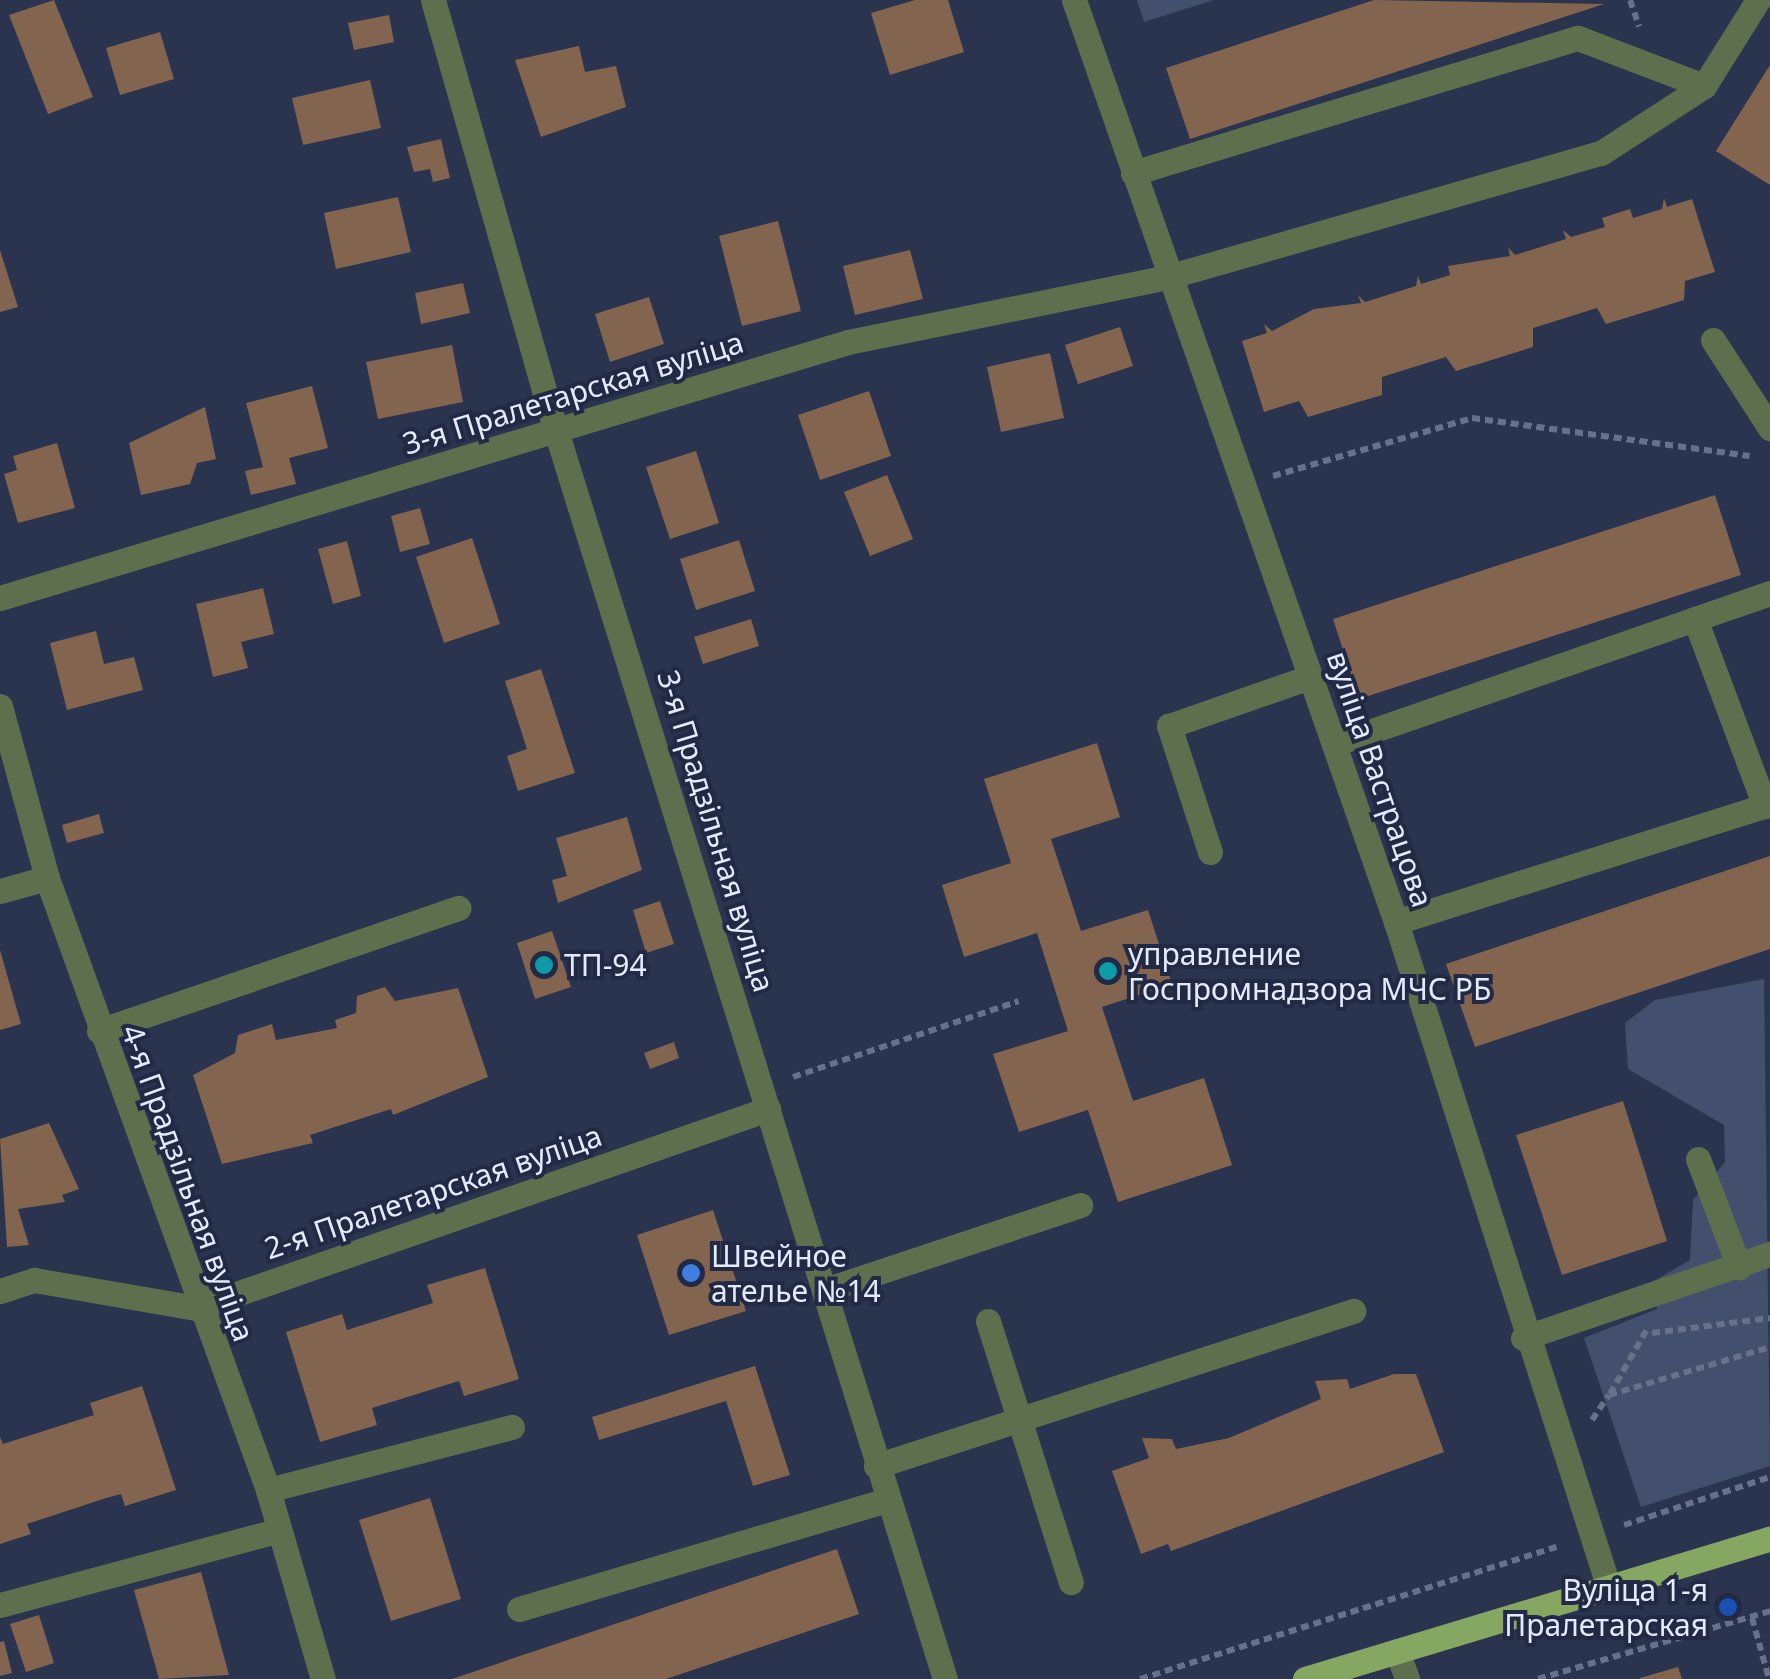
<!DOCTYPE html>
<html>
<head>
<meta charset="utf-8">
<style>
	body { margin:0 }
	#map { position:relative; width:1770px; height:1679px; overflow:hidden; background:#2b344f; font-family:"Noto Sans",sans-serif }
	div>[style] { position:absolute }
	.green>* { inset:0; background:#444f6e }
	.building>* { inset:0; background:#82644f }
	.path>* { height:6px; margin-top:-3px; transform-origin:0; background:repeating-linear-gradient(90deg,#687189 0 8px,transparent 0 13px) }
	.minor>* { height:25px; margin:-12.5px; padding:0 12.5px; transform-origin:12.5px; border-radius:12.5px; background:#5e6f4e }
	.major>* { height:25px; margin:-12.5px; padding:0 12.5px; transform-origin:12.5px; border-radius:12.5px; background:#86a762 }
	.dots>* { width:28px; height:28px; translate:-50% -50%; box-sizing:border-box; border:5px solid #212944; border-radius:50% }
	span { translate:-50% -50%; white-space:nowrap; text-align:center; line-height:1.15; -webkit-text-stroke:8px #212944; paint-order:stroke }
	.street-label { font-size:30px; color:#e3eafc }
	.poi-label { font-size:30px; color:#e3eafc }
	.left { translate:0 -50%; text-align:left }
	.right { translate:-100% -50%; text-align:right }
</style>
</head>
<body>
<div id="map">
	<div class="green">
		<div style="clip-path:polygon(1137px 0,1214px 0,1144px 22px)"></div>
		<div style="clip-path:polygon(1764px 979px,1770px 1466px,1641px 1507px,1584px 1338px,1657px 1309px,1654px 1281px,1690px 1260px,1693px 1200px,1725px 1162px,1724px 1125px,1628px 1069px,1625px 1023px,1655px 1000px)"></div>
	</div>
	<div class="building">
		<div style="clip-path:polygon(54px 0,93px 97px,48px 114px,9px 15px)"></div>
		<div style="clip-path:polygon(915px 0,948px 0,964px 52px,890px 75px,871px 13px)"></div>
		<div style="clip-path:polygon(1374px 0,1604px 4px,1190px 139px,1166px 68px)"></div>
		<div style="clip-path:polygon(389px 15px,394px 42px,354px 50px,348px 23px)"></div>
		<div style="clip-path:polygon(160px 32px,174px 79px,120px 95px,106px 48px)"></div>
		<div style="clip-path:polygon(579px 46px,585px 72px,616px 66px,626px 107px,541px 137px,515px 60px)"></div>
		<div style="clip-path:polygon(1770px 65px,1770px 185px,1716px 151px)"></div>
		<div style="clip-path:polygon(370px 80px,381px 128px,303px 145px,292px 98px)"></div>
		<div style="clip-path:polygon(441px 139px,450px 178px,433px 182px,430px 169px,414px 172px,407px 147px)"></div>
		<div style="clip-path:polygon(398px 197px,411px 252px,336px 269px,324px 213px)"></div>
		<div style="clip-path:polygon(1664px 198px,1667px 207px,1692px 199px,1715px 272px,1685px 281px,1684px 300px,1606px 324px,1597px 308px,1533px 328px,1533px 347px,1456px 371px,1446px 357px,1382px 377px,1382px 395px,1308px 417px,1299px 401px,1264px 412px,1242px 341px,1267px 333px,1264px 324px,1272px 331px,1314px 309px,1361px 303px,1358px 295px,1365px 302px,1416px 286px,1418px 276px,1421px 284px,1450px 275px,1448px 266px,1510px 256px,1508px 247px,1515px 255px,1566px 239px,1563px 230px,1571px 237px,1605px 227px,1602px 218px,1630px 209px,1633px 218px,1662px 209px)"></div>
		<div style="clip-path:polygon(778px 221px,801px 311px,742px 326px,719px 236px)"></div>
		<div style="clip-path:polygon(0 250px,18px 307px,0 312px)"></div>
		<div style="clip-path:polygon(910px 250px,923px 299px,855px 315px,843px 266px)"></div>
		<div style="clip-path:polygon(463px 283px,470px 313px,421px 324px,415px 293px)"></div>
		<div style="clip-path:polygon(649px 297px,664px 344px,610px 362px,595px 314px)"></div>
		<div style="clip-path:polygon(1120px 327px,1133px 366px,1078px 384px,1065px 345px)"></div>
		<div style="clip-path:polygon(452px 345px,463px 402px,378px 419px,366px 362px)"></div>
		<div style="clip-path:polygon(1050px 353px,1064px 418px,1001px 432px,987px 367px)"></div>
		<div style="clip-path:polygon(312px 386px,328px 448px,289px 458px,296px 484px,251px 495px,245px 471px,263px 467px,246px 403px)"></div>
		<div style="clip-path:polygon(869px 391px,891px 456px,820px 480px,798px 415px)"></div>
		<div style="clip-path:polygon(205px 407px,216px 459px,197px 463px,190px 484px,141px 495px,129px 443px)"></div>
		<div style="clip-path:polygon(57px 443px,75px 508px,18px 523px,4px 474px,17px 470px,13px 456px)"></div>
		<div style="clip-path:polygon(696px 451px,719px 523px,670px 539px,646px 467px)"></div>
		<div style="clip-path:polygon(887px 475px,913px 539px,870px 556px,844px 492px)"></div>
		<div style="clip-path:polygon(1715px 495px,1741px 575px,1359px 699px,1333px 619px)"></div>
		<div style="clip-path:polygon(420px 508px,430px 544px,400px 552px,391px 516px)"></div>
		<div style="clip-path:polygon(472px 538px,500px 624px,444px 643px,416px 557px)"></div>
		<div style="clip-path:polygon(739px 540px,755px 591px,696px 610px,680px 559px)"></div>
		<div style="clip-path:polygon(347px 541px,361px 596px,333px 604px,318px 549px)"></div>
		<div style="clip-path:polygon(263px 588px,274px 634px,241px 642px,248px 668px,213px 677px,196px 604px)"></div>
		<div style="clip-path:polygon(751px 619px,759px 646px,703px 664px,694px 637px)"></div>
		<div style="clip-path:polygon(96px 631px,104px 664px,134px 657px,143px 690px,67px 710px,50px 643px)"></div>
		<div style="clip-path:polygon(541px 669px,575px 773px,518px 791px,507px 756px,527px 749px,505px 681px)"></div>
		<div style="clip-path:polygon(1097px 743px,1120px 817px,1051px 839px,1081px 931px,1148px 910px,1172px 984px,1102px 1007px,1133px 1101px,1204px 1078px,1232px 1165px,1118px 1202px,1088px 1110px,1019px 1132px,993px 1054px,1068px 1031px,1037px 933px,964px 957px,942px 885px,1011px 863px,984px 779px)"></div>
		<div style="clip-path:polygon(99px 814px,104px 833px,67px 843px,62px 825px)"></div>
		<div style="clip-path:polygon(627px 817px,642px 870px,558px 903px,552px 880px,567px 876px,556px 838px)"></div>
		<div style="clip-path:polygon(1770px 856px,1770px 949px,1475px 1047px,1446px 964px)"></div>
		<div style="clip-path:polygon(660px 901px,674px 944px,646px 953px,633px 910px)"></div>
		<div style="clip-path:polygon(552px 931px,571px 987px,535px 999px,517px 943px)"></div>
		<div style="clip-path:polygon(0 950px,21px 1024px,0 1030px)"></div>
		<div style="clip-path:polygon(385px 987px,395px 1001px,458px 988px,488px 1077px,393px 1115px,391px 1109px,310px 1135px,313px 1143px,222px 1164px,193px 1075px,235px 1053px,238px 1035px,272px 1024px,276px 1040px,337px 1028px,335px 1020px,356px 1013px,357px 996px)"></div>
		<div style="clip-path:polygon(674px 1042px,679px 1058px,650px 1069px,644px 1053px)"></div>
		<div style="clip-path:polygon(1623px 1101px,1667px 1241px,1562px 1275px,1516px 1135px)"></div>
		<div style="clip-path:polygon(49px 1123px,79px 1189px,62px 1195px,65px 1202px,18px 1209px,29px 1245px,7px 1247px,0 1139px)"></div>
		<div style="clip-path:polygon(713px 1210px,746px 1311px,669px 1335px,637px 1235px)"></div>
		<div style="clip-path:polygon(485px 1268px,519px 1379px,464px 1396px,459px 1381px,372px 1408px,377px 1425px,320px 1442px,286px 1332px,342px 1314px,347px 1330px,433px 1303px,427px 1285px)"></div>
		<div style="clip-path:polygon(755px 1366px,790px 1475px,753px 1486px,726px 1401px,599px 1440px,592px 1417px)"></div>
		<div style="clip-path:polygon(1394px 1374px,1416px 1374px,1444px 1452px,1171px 1551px,1168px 1544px,1141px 1554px,1112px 1471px,1149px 1458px,1142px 1438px,1172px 1439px,1176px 1449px,1229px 1438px,1321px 1399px,1315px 1381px,1347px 1379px,1350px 1389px)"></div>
		<div style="clip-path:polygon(142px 1386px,176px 1490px,125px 1506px,121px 1494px,106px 1498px,27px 1524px,31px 1534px,0 1544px,0 1437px,3px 1444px,94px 1415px,90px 1403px)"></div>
		<div style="clip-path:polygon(430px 1498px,461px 1599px,391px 1621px,359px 1520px)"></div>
		<div style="clip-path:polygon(837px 1549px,859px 1614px,666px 1679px,452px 1679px)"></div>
		<div style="clip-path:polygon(201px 1572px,229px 1675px,159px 1679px,134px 1590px)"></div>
		<div style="clip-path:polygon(39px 1615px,54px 1663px,26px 1672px,10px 1624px)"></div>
		<div style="clip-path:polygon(4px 1641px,12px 1673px,0 1676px,0 1642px)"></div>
		<div style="clip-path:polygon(1678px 1667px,1682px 1679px,1640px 1679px,1640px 1678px)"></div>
	</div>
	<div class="path">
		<div style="left:1630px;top:0;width:28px;rotate:71deg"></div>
		<div style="left:1273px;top:476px;width:207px;rotate:-16.2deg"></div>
		<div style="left:1472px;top:418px;width:280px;rotate:7.8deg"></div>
		<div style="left:793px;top:1077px;width:238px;rotate:-18.6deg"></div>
		<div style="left:1652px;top:1333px;width:119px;rotate:-7.2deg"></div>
		<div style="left:1610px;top:1394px;width:73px;rotate:-60.3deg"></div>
		<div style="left:1592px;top:1420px;width:30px;rotate:-56deg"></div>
		<div style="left:1609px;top:1395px;width:168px;rotate:-16.6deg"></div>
		<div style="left:1624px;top:1525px;width:154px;rotate:-18.2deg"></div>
		<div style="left:1752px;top:1618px;width:63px;rotate:74.4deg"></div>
		<div style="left:1140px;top:1679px;width:441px;rotate:-17.6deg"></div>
		<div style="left:1538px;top:1679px;width:242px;rotate:-16.3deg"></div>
	</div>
	<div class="minor">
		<div style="left:433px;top:0;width:451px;rotate:74.1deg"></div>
		<div style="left:557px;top:434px;width:1304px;rotate:72.69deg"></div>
		<div style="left:1074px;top:0;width:977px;rotate:70.75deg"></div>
		<div style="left:1396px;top:922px;width:696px;rotate:72.27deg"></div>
		<div style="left:1133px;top:173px;width:465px;rotate:-16.9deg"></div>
		<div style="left:1578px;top:38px;width:135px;rotate:20.9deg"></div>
		<div style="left:1713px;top:340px;width:105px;rotate:57.1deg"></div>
		<div style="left:0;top:598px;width:886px;rotate:-16.8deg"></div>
		<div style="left:848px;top:342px;width:330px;rotate:-11.5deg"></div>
		<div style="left:1171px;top:276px;width:447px;rotate:-16deg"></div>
		<div style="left:1601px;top:153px;width:123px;rotate:-33deg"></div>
		<div style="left:1704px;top:86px;width:102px;rotate:-57.9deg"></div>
		<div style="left:1695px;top:619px;width:79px;rotate:-19.1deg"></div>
		<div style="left:0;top:706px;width:178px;rotate:74.7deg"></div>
		<div style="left:47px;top:878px;width:651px;rotate:70.14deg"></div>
		<div style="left:268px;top:1490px;width:197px;rotate:73.8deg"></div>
		<div style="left:1334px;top:744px;width:382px;rotate:-19.1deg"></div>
		<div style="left:1695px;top:619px;width:200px;rotate:69.5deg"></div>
		<div style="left:1210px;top:852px;width:133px;rotate:-108deg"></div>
		<div style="left:1169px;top:726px;width:149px;rotate:-19.2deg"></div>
		<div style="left:0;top:891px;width:49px;rotate:-15.5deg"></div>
		<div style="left:1396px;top:922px;width:392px;rotate:-17.5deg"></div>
		<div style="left:99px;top:1031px;width:380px;rotate:-18.9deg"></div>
		<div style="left:1698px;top:1159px;width:116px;rotate:69.2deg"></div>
		<div style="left:825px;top:1290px;width:269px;rotate:-18.4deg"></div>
		<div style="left:0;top:1291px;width:36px;rotate:-18deg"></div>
		<div style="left:34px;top:1280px;width:164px;rotate:9.8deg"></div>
		<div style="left:196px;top:1308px;width:606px;rotate:-19.18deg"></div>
		<div style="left:988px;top:1321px;width:274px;rotate:72.4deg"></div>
		<div style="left:1523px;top:1338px;width:261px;rotate:-18.8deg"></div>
		<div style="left:876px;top:1466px;width:502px;rotate:-18deg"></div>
		<div style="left:268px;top:1490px;width:252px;rotate:-14.5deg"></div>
		<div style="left:0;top:1605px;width:289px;rotate:-15deg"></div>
		<div style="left:519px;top:1609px;width:384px;rotate:-16.5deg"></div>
		<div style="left:1397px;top:1651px;width:30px;rotate:70deg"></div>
	</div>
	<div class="major">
		<div style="left:1305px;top:1679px;width:486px;rotate:-16.8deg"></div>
	</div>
	<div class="dots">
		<div style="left:544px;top:965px;background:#0f9aa8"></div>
		<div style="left:1108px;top:971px;background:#0f9aa8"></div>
		<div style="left:691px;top:1273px;background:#3f7fe0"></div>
		<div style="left:1728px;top:1607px;background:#1a4fb4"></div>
	</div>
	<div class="street-label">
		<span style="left:573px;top:393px;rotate:-17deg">3-я Пралетарская вуліца</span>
		<span style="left:1380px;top:779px;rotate:71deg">вуліца Вастрацова</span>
		<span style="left:716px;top:831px;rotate:73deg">3-я Прадзільная вуліца</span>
		<span style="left:188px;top:1183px;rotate:70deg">4-я Прадзільная вуліца</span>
		<span style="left:433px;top:1192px;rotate:-19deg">2-я Пралетарская вуліца</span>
	</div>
	<div class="poi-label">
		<span class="left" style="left:1128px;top:971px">управление<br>Госпромнадзора МЧС РБ</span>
		<span class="left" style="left:564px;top:965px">ТП-94</span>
		<span class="left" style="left:711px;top:1273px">Швейное<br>ателье №14</span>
		<span class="right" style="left:1708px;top:1607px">Вуліца 1-я<br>Пралетарская</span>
	</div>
</div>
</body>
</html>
